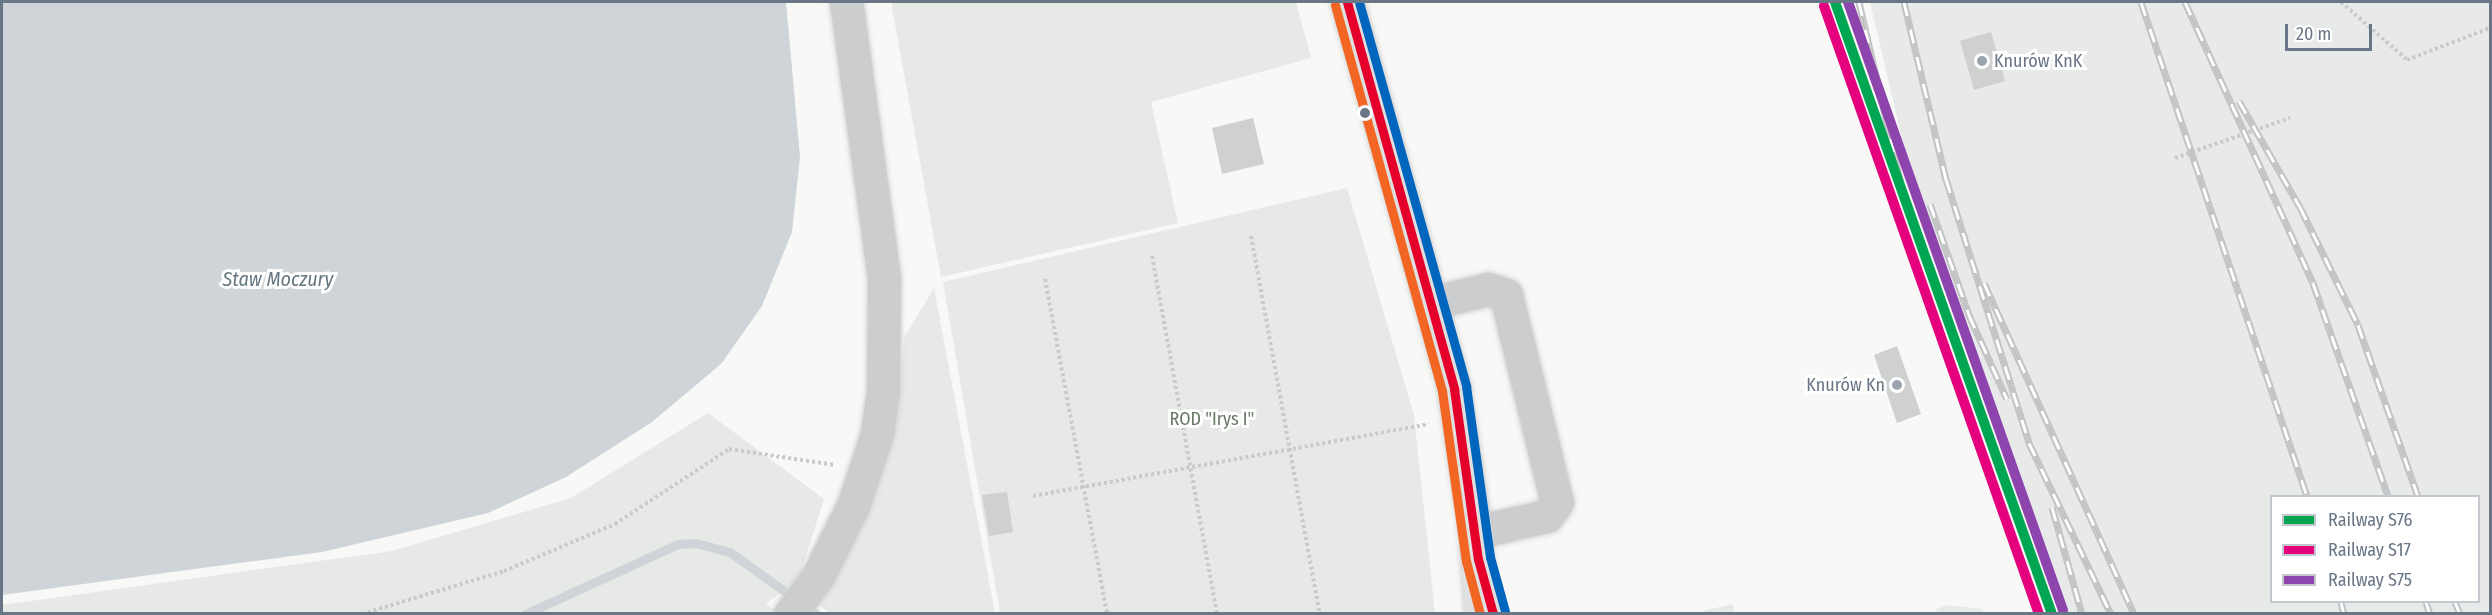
<!DOCTYPE html>
<html>
<head>
<meta charset="utf-8">
<style>
	body { margin:0 }
	#map { position:relative; width:2492px; height:615px; overflow:hidden; background:#f8f8f7; font-family:"Fira Sans Condensed",sans-serif }
	div>[style] { position:absolute }
	.built>* { inset:0; background:#e8e9e9 }
	.green>* { inset:0; background:#e6e9e5 }
	.water>* { inset:0; background:#ced4d8 }
	.stream>* { height:9px; margin:-4.5px; padding:0 4.5px; transform-origin:4.5px; border-radius:4.5px; background:#ced4d8 }
	.building>* { inset:0; background:#cfd0d0 }
	.path>* { height:4px; margin-top:-2px; transform-origin:0; background:repeating-linear-gradient(90deg,#c9cacb 0 3px,transparent 0 6px) }
	.roads { filter:drop-shadow(0 0 2px #d4d4d5) drop-shadow(0 0 2px #d4d4d5) }
	.minor>* { height:33px; margin:-16.5px; padding:0 16.5px; transform-origin:16.5px; border-radius:16.5px; background:#cccdce }
	.major>* { height:33px; margin:-16.5px; padding:0 16.5px; transform-origin:16.5px; border-radius:16.5px; background:#e0e0e1 }
	.rail>* { height:7px; margin-top:-3.5px; transform-origin:0; background:repeating-linear-gradient(90deg,#fff 0 14px,#c2c3c5 0 28px); box-sizing:border-box; border-block:2px solid #c2c3c5 }
	.bus-1>* { height:9px; margin:-4.5px; padding:0 4.5px; transform-origin:4.5px; border-radius:4.5px; background:#e4002b }
	.bus-2>* { height:9px; margin:-4.5px; padding:0 4.5px; transform-origin:4.5px; border-radius:4.5px; background:#f26522 }
	.bus-3>* { height:9px; margin:-4.5px; padding:0 4.5px; transform-origin:4.5px; border-radius:4.5px; background:#0065bd }
	.rail-1>* { height:10px; margin:-5px; padding:0 5px; transform-origin:5px; border-radius:5px; background:#00a651 }
	.rail-2>* { height:10px; margin:-5px; padding:0 5px; transform-origin:5px; border-radius:5px; background:#e5007d }
	.rail-3>* { height:10px; margin:-5px; padding:0 5px; transform-origin:5px; border-radius:5px; background:#8e44ad }
	.dots>* { width:16px; height:16px; translate:-50% -50%; box-sizing:border-box; border:3px solid #fff; border-radius:50% }
	span { translate:-50% -50%; white-space:nowrap; text-align:center; line-height:1.15; -webkit-text-stroke:6px #fff; paint-order:stroke }
	.poi-label { font-size:18px; color:#697686 }
	.left { translate:0 -50%; text-align:left }
	.right { translate:-100% -50%; text-align:right }
	.park-label { font-size:18px; color:#667864 }
	.water-label { font-size:20px; color:#657781; font-style:italic }
	.frame { position:absolute; inset:0; border:3px solid #697686; pointer-events:none }
	.legend { position:absolute; left:2270px; top:495px; width:210px; height:108px; box-sizing:border-box; background:#fff; border:2px solid #c3c8cf; margin:0; padding:8px 10px; list-style:none; font-size:18px; color:#697686 }
	.legend li { display:flex; align-items:center; gap:12px; height:30px }
	.legend b { width:30px; border:2px solid #c3c8cf }
	.scale { position:absolute; left:2285px; top:24px; width:87px; height:27px; box-sizing:border-box; border:3px solid #697686; border-top:0; padding-left:8px; font-size:18px; line-height:21px; white-space:nowrap; color:#697686; -webkit-text-stroke:4px #fff; paint-order:stroke }
</style>
</head>
<body>
<div id="map">
	<div class="built">
		<div style="clip-path:polygon(evenodd,1870px 2px,2490px 2px,2490px 613px,2062px 613px,1912px 182px,1870px 2px,2272px 496px,2478px 496px,2478px 602px,2272px 602px,2272px 496px)"></div>
		<div style="clip-path:polygon(1949px 605px,1982px 609px,1983px 613px,1937px 613px,1936px 609px)"></div>
	</div>
	<div class="green">
		<div style="clip-path:polygon(891px 2px,1296px 2px,1311px 58px,1151px 102px,1178px 223px,941px 277px)"></div>
		<div style="clip-path:polygon(1347px 188px,1414px 415px,1435px 613px,1000px 613px,943px 282px)"></div>
		<div style="clip-path:polygon(934px 288px,995px 613px,830px 613px,817px 604px,863px 528px,893px 429px,905px 336px)"></div>
		<div style="clip-path:polygon(708px 413px,824px 499px,799px 578px,766px 604px,780px 613px,2px 614px,2px 605px,392px 551px,571px 498px)"></div>
		<div style="clip-path:polygon(1732px 604px,1735px 613px,1696px 613px)"></div>
	</div>
	<div class="water">
		<div style="clip-path:polygon(2px 2px,786px 2px,800px 157px,792px 232px,762px 306px,721px 364px,652px 422px,566px 477px,488px 513px,322px 552px,2px 595px)"></div>
	</div>
	<div class="stream">
		<div style="left:525px;top:614px;width:168px;rotate:-24.6deg"></div>
		<div style="left:678px;top:544px;width:18px;rotate:-3deg"></div>
		<div style="left:696px;top:543px;width:35px;rotate:15deg"></div>
		<div style="left:730px;top:552px;width:106px;rotate:35.8deg"></div>
	</div>
	<div class="building">
		<div style="clip-path:polygon(1991px 32px,2005px 81px,1974px 90px,1960px 41px)"></div>
		<div style="clip-path:polygon(1253px 118px,1264px 164px,1222px 174px,1212px 128px)"></div>
		<div style="clip-path:polygon(1897px 346px,1921px 414px,1897px 423px,1874px 355px)"></div>
		<div style="clip-path:polygon(1007px 492px,1013px 532px,989px 536px,982px 495px)"></div>
	</div>
	<div class="path">
		<div style="left:2341px;top:2px;width:88px;rotate:41.3deg"></div>
		<div style="left:2407px;top:60px;width:89px;rotate:-21.1deg"></div>
		<div style="left:2175px;top:158px;width:122px;rotate:-19.2deg"></div>
		<div style="left:1251px;top:236px;width:384px;rotate:79.7deg"></div>
		<div style="left:1152px;top:256px;width:364px;rotate:79.7deg"></div>
		<div style="left:1045px;top:279px;width:341px;rotate:79.5deg"></div>
		<div style="left:1033px;top:496px;width:402px;rotate:-10.3deg"></div>
		<div style="left:362px;top:614px;width:148px;rotate:-16.8deg"></div>
		<div style="left:504px;top:571px;width:121px;rotate:-22.9deg"></div>
		<div style="left:615px;top:524px;width:136px;rotate:-33.3deg"></div>
		<div style="left:729px;top:449px;width:107px;rotate:8.6deg"></div>
	</div>
	<div class="roads">
		<div class="minor">
			<div style="left:1432px;top:303px;width:58px;rotate:-14deg"></div>
			<div style="left:1488px;top:289px;width:19px;rotate:18deg"></div>
			<div style="left:1506px;top:295px;width:213px;rotate:76.2deg"></div>
			<div style="left:1557px;top:502px;width:17px;rotate:126deg"></div>
			<div style="left:1547px;top:516px;width:74px;rotate:167.5deg"></div>
			<div style="left:790px;top:614px;width:47px;rotate:-53.6deg"></div>
			<div style="left:818px;top:576px;width:78px;rotate:-63.4deg"></div>
			<div style="left:853px;top:506px;width:76px;rotate:-71.6deg"></div>
			<div style="left:877px;top:434px;width:43px;rotate:-82.1deg"></div>
			<div style="left:883px;top:391px;width:113px;rotate:-89.5deg"></div>
			<div style="left:884px;top:278px;width:279px;rotate:-97.8deg"></div>
		</div>
		<div class="major">
			<div style="left:1347px;top:2px;width:402px;rotate:74.5deg"></div>
			<div style="left:1454px;top:389px;width:145px;rotate:81.6deg"></div>
			<div style="left:1475px;top:532px;width:82px;rotate:85.8deg"></div>
		</div>
	</div>
	<div class="rail">
		<div style="left:1859px;top:2px;width:204px;rotate:77deg"></div>
		<div style="left:1904px;top:2px;width:182px;rotate:76.7deg"></div>
		<div style="left:1946px;top:179px;width:277px;rotate:72.5deg"></div>
		<div style="left:2029px;top:443px;width:190px;rotate:64.4deg"></div>
		<div style="left:2141px;top:2px;width:521px;rotate:71.43deg"></div>
		<div style="left:2185px;top:2px;width:309px;rotate:65.5deg"></div>
		<div style="left:2313px;top:283px;width:226px;rotate:70.6deg"></div>
		<div style="left:2239px;top:101px;width:122px;rotate:60.1deg"></div>
		<div style="left:2300px;top:207px;width:131px;rotate:63.8deg"></div>
		<div style="left:2358px;top:325px;width:181px;rotate:70.7deg"></div>
		<div style="left:1930px;top:204px;width:118px;rotate:70.6deg"></div>
		<div style="left:1969px;top:315px;width:92px;rotate:65.7deg"></div>
		<div style="left:1984px;top:283px;width:363px;rotate:65.6deg"></div>
		<div style="left:2052px;top:507px;width:111px;rotate:74.3deg"></div>
		<div style="left:2341px;top:602px;width:12px;rotate:76deg"></div>
		<div style="left:2426px;top:602px;width:13px;rotate:72deg"></div>
		<div style="left:2455px;top:602px;width:13px;rotate:67deg"></div>
	</div>
	<div class="bus-1">
		<div style="left:1347px;top:2px;width:402px;rotate:74.5deg"></div>
		<div style="left:1454px;top:389px;width:172px;rotate:82deg"></div>
		<div style="left:1478px;top:559px;width:57px;rotate:74.7deg"></div>
	</div>
	<div class="bus-2">
		<div style="left:1335px;top:5px;width:401px;rotate:74.5deg"></div>
		<div style="left:1442px;top:391px;width:172px;rotate:82deg"></div>
		<div style="left:1466px;top:561px;width:55px;rotate:75.2deg"></div>
	</div>
	<div class="bus-3">
		<div style="left:1359px;top:2px;width:399px;rotate:74.4deg"></div>
		<div style="left:1466px;top:386px;width:173px;rotate:82deg"></div>
		<div style="left:1490px;top:557px;width:56px;rotate:74.5deg"></div>
	</div>
	<div class="rail-1">
		<div style="left:1835px;top:2px;width:649px;rotate:70.48deg"></div>
	</div>
	<div class="rail-2">
		<div style="left:1824px;top:6px;width:645px;rotate:70.53deg"></div>
	</div>
	<div class="rail-3">
		<div style="left:1848px;top:2px;width:645px;rotate:70.53deg"></div>
	</div>
	<div class="dots">
		<div style="left:1982px;top:61px;background:#9ba4ae"></div>
		<div style="left:1365px;top:113px;background:#697686"></div>
		<div style="left:1897px;top:385px;background:#9ba4ae"></div>
	</div>
	<div class="poi-label">
		<span class="left" style="left:1994px;top:61px">Knurów KnK</span>
		<span class="right" style="left:1885px;top:385px">Knurów Kn</span>
	</div>
	<div class="park-label">
		<span style="left:1212px;top:419px">ROD "Irys I"</span>
	</div>
	<div class="water-label">
		<span style="left:278px;top:279px">Staw Moczury</span>
	</div>
	<div class="frame"></div>
	<ul class="legend">
	<li><b style="height:8px;background:#00a651"></b>Railway S76</li>
	<li><b style="height:8px;background:#e5007d"></b>Railway S17</li>
	<li><b style="height:8px;background:#8e44ad"></b>Railway S75</li>
	</ul>
	<div class="scale">20 m</div>
</div>
</body>
</html>
